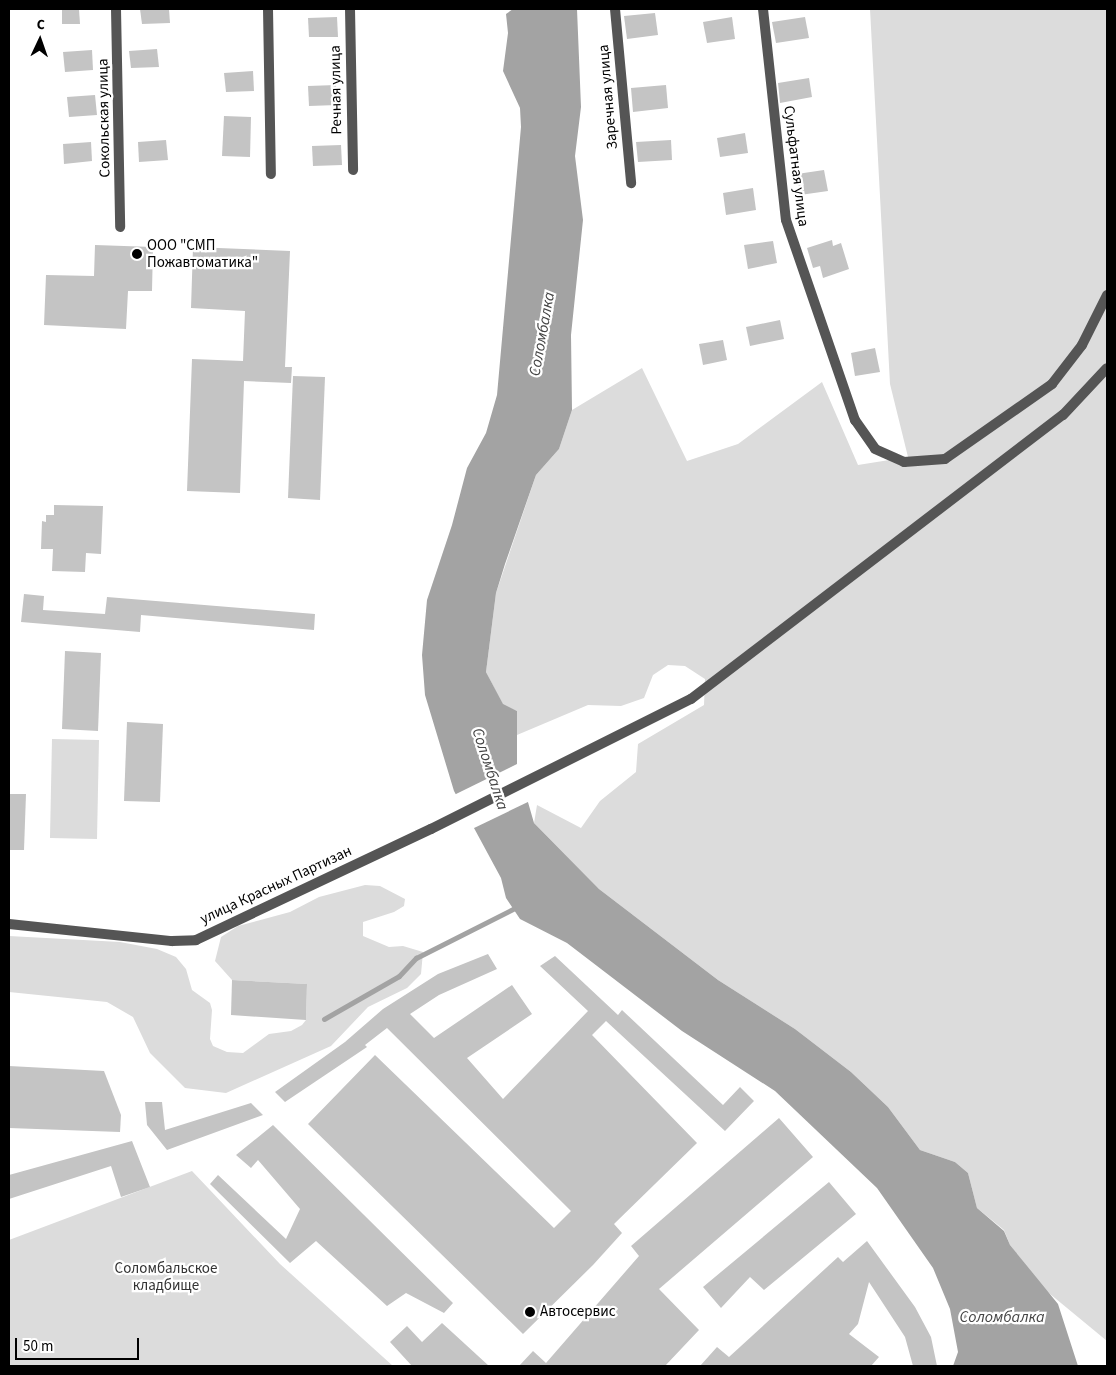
<!DOCTYPE html>
<html>
<head>
<meta charset="utf-8">
<style>
	body { margin:0 }
	#map { position:relative; width:1116px; height:1375px; overflow:hidden; background:#fff; font-family:"Source Sans 3",sans-serif }
	div>[style] { position:absolute }
	.green>* { inset:0; background:#dcdcdc }
	.water>* { inset:0; background:#a3a3a3 }
	.pier>* { inset:0; background:#fff }
	.stream>* { height:5px; margin:-2.5px; padding:0 2.5px; transform-origin:2.5px; border-radius:2.5px; background:#a3a3a3 }
	.building>* { inset:0; background:#c4c4c4 }
	.minor>* { height:10px; margin:-5px; padding:0 5px; transform-origin:5px; border-radius:5px; background:#555 }
	.dots>* { width:14px; height:14px; translate:-50% -50%; box-sizing:border-box; border:2px solid #fff; border-radius:50% }
	span { translate:-50% -50%; white-space:nowrap; text-align:center; line-height:1.15; -webkit-text-stroke:4.5px #fff; paint-order:stroke }
	.street-label { font-size:15px; color:#000 }
	.poi-label { font-size:15px; color:#000 }
	.left { translate:0 -50%; text-align:left }
	.park-label { font-size:15px; color:#333 }
	.water-label { font-size:16px; color:#444; font-style:italic }
	.frame { position:absolute; inset:0; border:10px solid #000; pointer-events:none }
	.north { position:absolute; left:15px; top:15px; width:50px; height:50px; -webkit-text-stroke:4px #fff; paint-order:stroke; rotate:3deg; font-size:14px; font-weight:700; line-height:20px; text-align:center; color:#000 }
	.north::after { content:''; display:block; margin:auto; width:18px; height:22px; background:#000; clip-path:polygon(50% 0,100% 100%,50% 72%,0 100%) }
	.scale { position:absolute; left:15px; top:1338px; width:124px; height:22px; box-sizing:border-box; border:2px solid #000; border-top:0; padding-left:6px; font-size:15px; line-height:18px; white-space:nowrap; color:#000; -webkit-text-stroke:4px #fff; paint-order:stroke }
</style>
</head>
<body>
<div id="map">
	<div class="green">
		<div style="clip-path:polygon(870px 9px,1107px 9px,1107px 1341px,1044px 1289px,1010px 1245px,1004px 1230px,977px 1208px,968px 1173px,955px 1162px,920px 1150px,888px 1107px,851px 1072px,795px 1029px,718px 980px,599px 889px,534px 823px,537px 805px,581px 828px,600px 801px,636px 772px,638px 744px,704px 705px,705px 679px,685px 666px,668px 665px,653px 675px,644px 698px,621px 706px,588px 705px,517px 735px,517px 711px,503px 705px,486px 672px,496px 593px,536px 475px,559px 449px,572px 410px,642px 368px,687px 461px,738px 444px,822px 382px,858px 465px,908px 457px,890px 384px)"></div>
		<div style="clip-path:polygon(52px 739px,99px 740px,97px 839px,50px 838px)"></div>
		<div style="clip-path:polygon(365px 885px,380px 886px,405px 899px,404px 906px,394px 912px,363px 922px,363px 936px,389px 947px,403px 946px,423px 952px,421px 974px,407px 988px,368px 1007px,331px 1046px,226px 1093px,185px 1088px,150px 1053px,133px 1017px,107px 1002px,9px 992px,9px 936px,120px 942px,157px 949px,176px 957px,186px 969px,192px 990px,210px 1003px,212px 1010px,210px 1039px,213px 1046px,227px 1052px,243px 1053px,269px 1034px,291px 1031px,302px 1025px,306px 1020px,307px 984px,232px 980px,215px 961px,221px 937px,238px 926px,290px 912px,319px 897px)"></div>
		<div style="clip-path:polygon(192px 1171px,280px 1264px,393px 1366px,9px 1366px,9px 1240px)"></div>
	</div>
	<div class="water">
		<div style="clip-path:polygon(513px 9px,577px 9px,581px 107px,575px 156px,583px 220px,571px 335px,572px 410px,559px 449px,536px 475px,505px 564px,496px 593px,486px 672px,503px 704px,517px 711px,517px 764px,534px 823px,599px 889px,718px 980px,795px 1029px,851px 1072px,888px 1107px,920px 1150px,955px 1162px,968px 1173px,977px 1208px,1004px 1231px,1010px 1245px,1058px 1304px,1078px 1366px,953px 1366px,958px 1352px,950px 1309px,933px 1268px,877px 1188px,775px 1091px,682px 1031px,567px 943px,520px 919px,506px 898px,501px 878px,454px 791px,425px 695px,422px 655px,427px 600px,452px 525px,467px 468px,486px 433px,497px 395px,521px 127px,520px 108px,503px 71px,508px 33px,506px 14px)"></div>
	</div>
	<div class="pier">
		<div style="clip-path:polygon(519px 763px,530px 801px,472px 829px,454px 795px)"></div>
	</div>
	<div class="stream">
		<div style="left:324px;top:1019px;width:86px;rotate:-29.8deg"></div>
		<div style="left:399px;top:976px;width:25px;rotate:-47deg"></div>
		<div style="left:416px;top:958px;width:109px;rotate:-26.8deg"></div>
	</div>
	<div class="building">
		<div style="clip-path:polygon(62px 9px,79px 9px,80px 24px,62px 24px)"></div>
		<div style="clip-path:polygon(140px 9px,169px 9px,170px 23px,142px 24px)"></div>
		<div style="clip-path:polygon(655px 13px,658px 35px,627px 39px,624px 16px)"></div>
		<div style="clip-path:polygon(337px 17px,338px 37px,309px 37px,308px 18px)"></div>
		<div style="clip-path:polygon(732px 17px,735px 39px,707px 43px,703px 22px)"></div>
		<div style="clip-path:polygon(805px 17px,809px 38px,776px 43px,772px 22px)"></div>
		<div style="clip-path:polygon(157px 49px,159px 67px,131px 68px,129px 51px)"></div>
		<div style="clip-path:polygon(92px 50px,93px 70px,65px 72px,63px 52px)"></div>
		<div style="clip-path:polygon(253px 71px,254px 91px,226px 92px,224px 73px)"></div>
		<div style="clip-path:polygon(809px 78px,812px 97px,780px 103px,778px 83px)"></div>
		<div style="clip-path:polygon(336px 85px,337px 105px,309px 106px,308px 86px)"></div>
		<div style="clip-path:polygon(666px 85px,668px 108px,633px 112px,631px 88px)"></div>
		<div style="clip-path:polygon(95px 95px,97px 115px,69px 117px,67px 97px)"></div>
		<div style="clip-path:polygon(224px 116px,251px 117px,250px 157px,222px 156px)"></div>
		<div style="clip-path:polygon(745px 133px,748px 153px,720px 157px,717px 138px)"></div>
		<div style="clip-path:polygon(166px 140px,168px 160px,139px 162px,138px 142px)"></div>
		<div style="clip-path:polygon(671px 140px,672px 160px,638px 162px,636px 142px)"></div>
		<div style="clip-path:polygon(91px 142px,92px 161px,64px 164px,63px 144px)"></div>
		<div style="clip-path:polygon(341px 145px,342px 165px,313px 166px,312px 146px)"></div>
		<div style="clip-path:polygon(824px 170px,828px 191px,800px 195px,797px 174px)"></div>
		<div style="clip-path:polygon(753px 188px,756px 210px,726px 215px,723px 193px)"></div>
		<div style="clip-path:polygon(832px 240px,833px 246px,841px 243px,849px 269px,823px 278px,820px 266px,813px 268px,807px 248px)"></div>
		<div style="clip-path:polygon(773px 241px,777px 263px,748px 269px,744px 245px)"></div>
		<div style="clip-path:polygon(95px 245px,153px 247px,152px 291px,128px 291px,126px 329px,44px 325px,46px 275px,94px 276px)"></div>
		<div style="clip-path:polygon(193px 247px,290px 251px,285px 367px,292px 367px,291px 383px,244px 381px,240px 493px,187px 491px,192px 359px,243px 361px,245px 311px,191px 308px)"></div>
		<div style="clip-path:polygon(780px 320px,784px 339px,750px 346px,746px 327px)"></div>
		<div style="clip-path:polygon(723px 340px,727px 360px,703px 365px,699px 344px)"></div>
		<div style="clip-path:polygon(875px 348px,880px 372px,855px 376px,851px 353px)"></div>
		<div style="clip-path:polygon(293px 376px,325px 377px,320px 500px,288px 498px)"></div>
		<div style="clip-path:polygon(54px 505px,103px 506px,101px 554px,86px 553px,85px 572px,52px 571px,53px 549px,41px 549px,42px 521px,46px 522px,46px 515px,54px 515px)"></div>
		<div style="clip-path:polygon(24px 594px,44px 596px,43px 610px,105px 614px,107px 597px,315px 614px,314px 630px,141px 615px,140px 632px,21px 622px)"></div>
		<div style="clip-path:polygon(65px 651px,101px 653px,98px 731px,62px 729px)"></div>
		<div style="clip-path:polygon(127px 722px,163px 724px,160px 802px,124px 801px)"></div>
		<div style="clip-path:polygon(9px 794px,26px 794px,24px 850px,9px 850px)"></div>
		<div style="clip-path:polygon(488px 954px,497px 969px,439px 995px,410px 1014px,434px 1038px,512px 985px,532px 1014px,467px 1058px,503px 1099px,588px 1011px,540px 966px,555px 956px,618px 1015px,622px 1010px,723px 1105px,740px 1087px,754px 1101px,725px 1131px,606px 1021px,592px 1035px,697px 1143px,614px 1224px,622px 1233px,593px 1265px,523px 1334px,308px 1124px,375px 1055px,554px 1228px,571px 1211px,387px 1028px,365px 1045px,367px 1047px,285px 1102px,275px 1092px,345px 1042px,383px 1009px,438px 974px)"></div>
		<div style="clip-path:polygon(232px 980px,307px 984px,306px 1020px,231px 1015px)"></div>
		<div style="clip-path:polygon(9px 1066px,104px 1071px,121px 1115px,120px 1132px,9px 1128px)"></div>
		<div style="clip-path:polygon(145px 1102px,162px 1102px,165px 1130px,251px 1103px,263px 1115px,167px 1150px,147px 1125px)"></div>
		<div style="clip-path:polygon(779px 1118px,813px 1157px,659px 1289px,699px 1330px,665px 1366px,519px 1366px,533px 1351px,546px 1363px,639px 1256px,631px 1246px)"></div>
		<div style="clip-path:polygon(273px 1125px,453px 1303px,444px 1313px,406px 1293px,387px 1306px,316px 1241px,290px 1263px,210px 1184px,218px 1175px,286px 1239px,300px 1209px,258px 1160px,251px 1168px,236px 1155px)"></div>
		<div style="clip-path:polygon(132px 1141px,150px 1187px,121px 1197px,111px 1166px,9px 1199px,9px 1175px)"></div>
		<div style="clip-path:polygon(829px 1182px,856px 1214px,764px 1290px,750px 1277px,721px 1308px,703px 1287px)"></div>
		<div style="clip-path:polygon(867px 1241px,915px 1307px,931px 1337px,937px 1366px,913px 1366px,905px 1337px,869px 1282px,858px 1324px,849px 1334px,879px 1357px,871px 1366px,700px 1366px,717px 1347px,729px 1357px,838px 1257px,843px 1262px)"></div>
		<div style="clip-path:polygon(442px 1323px,453px 1333px,489px 1366px,412px 1366px,390px 1342px,407px 1326px,422px 1342px)"></div>
	</div>
	<div class="minor">
		<div style="left:116px;top:9px;width:218px;rotate:88.9deg"></div>
		<div style="left:268px;top:9px;width:165px;rotate:89deg"></div>
		<div style="left:350px;top:9px;width:161px;rotate:88.9deg"></div>
		<div style="left:615px;top:9px;width:175px;rotate:84.7deg"></div>
		<div style="left:763px;top:9px;width:212px;rotate:83.8deg"></div>
		<div style="left:786px;top:220px;width:212px;rotate:71deg"></div>
		<div style="left:855px;top:420px;width:35px;rotate:55deg"></div>
		<div style="left:875px;top:449px;width:32px;rotate:24deg"></div>
		<div style="left:904px;top:462px;width:41px;rotate:-4.2deg"></div>
		<div style="left:945px;top:459px;width:131px;rotate:-35deg"></div>
		<div style="left:1052px;top:384px;width:49px;rotate:-52.4deg"></div>
		<div style="left:1082px;top:345px;width:56px;rotate:-63.4deg"></div>
		<div style="left:9px;top:924px;width:164px;rotate:6deg"></div>
		<div style="left:172px;top:941px;width:24px;rotate:-2deg"></div>
		<div style="left:196px;top:940px;width:260px;rotate:-25.3deg"></div>
		<div style="left:431px;top:829px;width:291px;rotate:-26.6deg"></div>
		<div style="left:691px;top:699px;width:468px;rotate:-37.4deg"></div>
		<div style="left:1063px;top:415px;width:64px;rotate:-46.9deg"></div>
	</div>
	<div class="dots">
		<div style="left:137px;top:254px;background:#000"></div>
		<div style="left:530px;top:1312px;background:#000"></div>
	</div>
	<div class="street-label">
		<span style="left:336px;top:90px;rotate:-91deg">Речная улица</span>
		<span style="left:608px;top:97px;rotate:-95deg">Заречная улица</span>
		<span style="left:104px;top:118px;rotate:-91deg">Сокольская улица</span>
		<span style="left:796px;top:166px;rotate:83deg">Сульфатная улица</span>
		<span style="left:276px;top:885px;rotate:-25deg">улица Красных Партизан</span>
	</div>
	<div class="poi-label">
		<span class="left" style="left:147px;top:254px">ООО "СМП<br>Пожавтоматика"</span>
		<span class="left" style="left:540px;top:1312px">Автосервис</span>
	</div>
	<div class="park-label">
		<span style="left:166px;top:1277px">Соломбальское<br>кладбище</span>
	</div>
	<div class="water-label">
		<span style="left:542px;top:334px;rotate:-80deg">Соломбалка</span>
		<span style="left:490px;top:769px;rotate:72deg">Соломбалка</span>
		<span style="left:1002px;top:1317px">Соломбалка</span>
	</div>
	<div class="frame"></div>
	<div class="north">С</div>
	<div class="scale">50 m</div>
</div>
</body>
</html>
